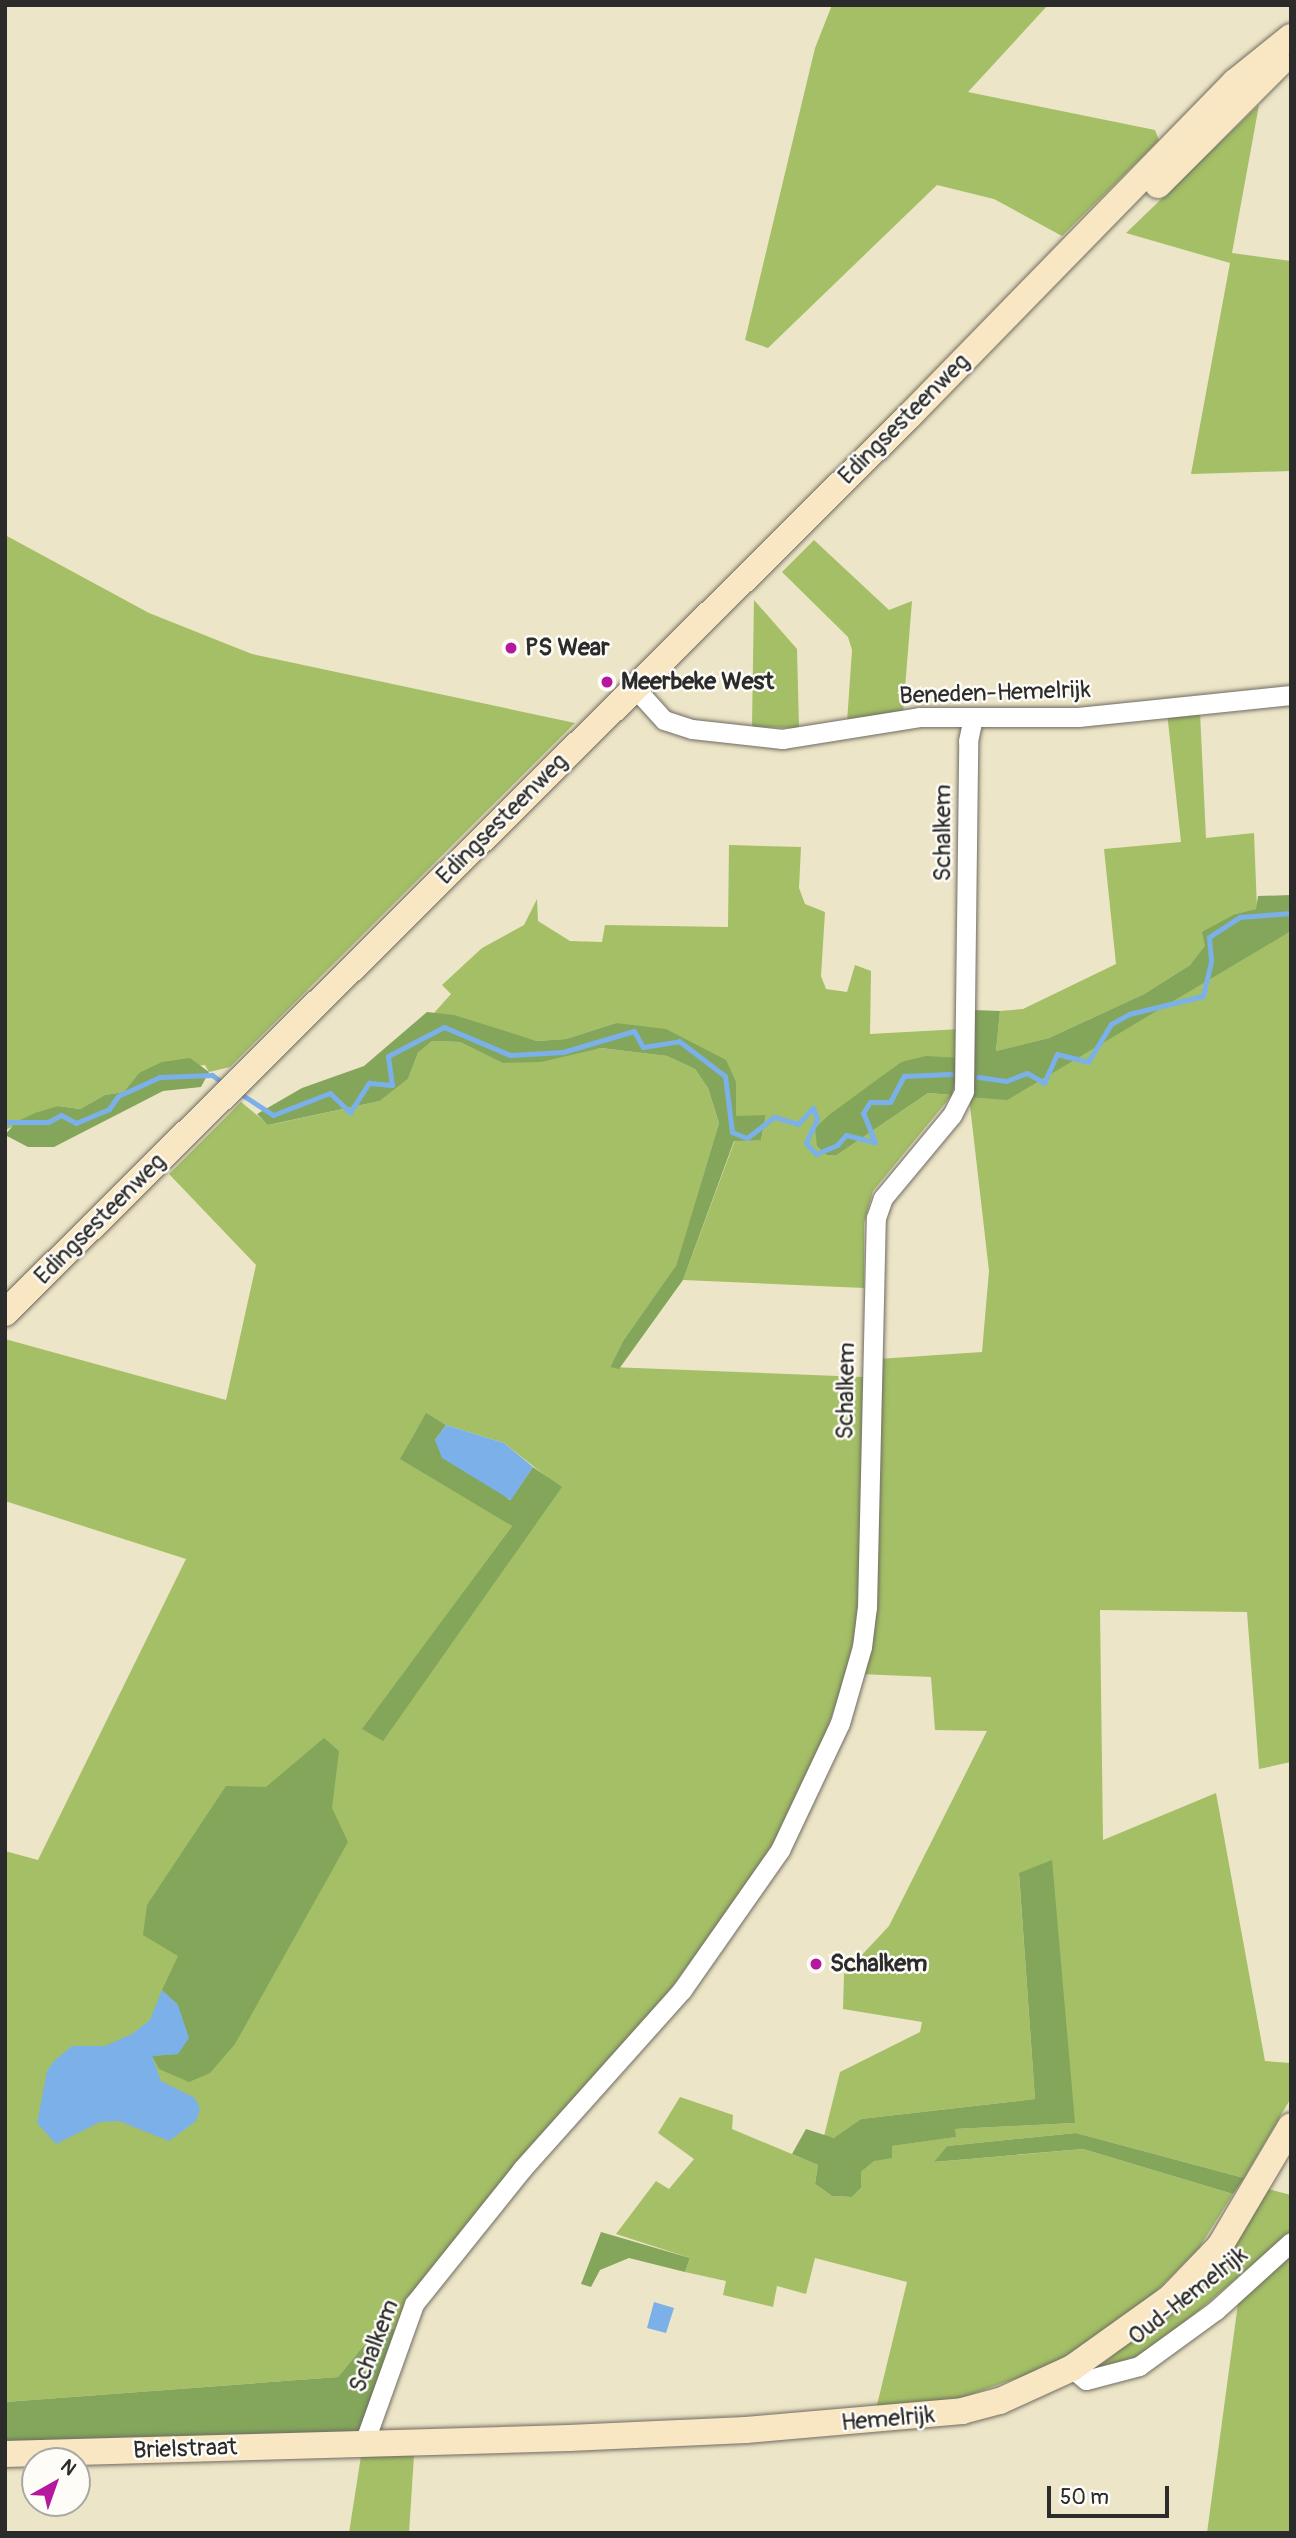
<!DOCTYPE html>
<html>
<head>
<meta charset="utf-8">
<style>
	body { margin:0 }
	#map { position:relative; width:1296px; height:2538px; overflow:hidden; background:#ede5c7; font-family:Pangolin,sans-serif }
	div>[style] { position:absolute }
	.green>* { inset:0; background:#a4bf66 }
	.forest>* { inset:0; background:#83a65b }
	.water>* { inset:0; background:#7bb0e9 }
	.stream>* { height:5px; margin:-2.5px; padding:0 2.5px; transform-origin:2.5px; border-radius:2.5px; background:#7bb0e9 }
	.roads { filter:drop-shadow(0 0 2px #6f6c62) drop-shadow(0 0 2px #6f6c62) }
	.street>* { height:19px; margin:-9.5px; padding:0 9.5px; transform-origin:9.5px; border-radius:9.5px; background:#fff }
	.secondary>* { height:26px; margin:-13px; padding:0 13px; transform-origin:13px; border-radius:13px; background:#f9e7c3 }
	.dots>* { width:19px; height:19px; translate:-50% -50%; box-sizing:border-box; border:4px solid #fdfcf7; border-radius:50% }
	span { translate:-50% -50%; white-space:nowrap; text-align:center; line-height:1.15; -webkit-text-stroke:5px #fdfcf7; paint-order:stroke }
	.street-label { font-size:24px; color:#2b2b2b }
	.poi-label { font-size:24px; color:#2b2b2b; font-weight:700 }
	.left { translate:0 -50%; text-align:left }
	.frame { position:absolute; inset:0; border:7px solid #2b2b2b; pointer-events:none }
	.north { position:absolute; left:21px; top:2447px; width:70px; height:70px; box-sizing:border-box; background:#fdfcf7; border:2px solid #a9a8a5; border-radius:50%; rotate:40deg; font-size:19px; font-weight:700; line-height:28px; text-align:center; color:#2b2b2b }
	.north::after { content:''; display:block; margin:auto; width:24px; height:32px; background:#b5179e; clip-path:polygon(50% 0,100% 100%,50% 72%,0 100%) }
	.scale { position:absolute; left:1047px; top:2486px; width:122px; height:32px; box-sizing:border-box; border:4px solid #2b2b2b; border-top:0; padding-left:9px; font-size:21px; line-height:24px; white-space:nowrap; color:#2b2b2b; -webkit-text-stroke:5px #fdfcf7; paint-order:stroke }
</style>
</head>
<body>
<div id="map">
	<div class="green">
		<div style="clip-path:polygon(832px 5px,1048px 5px,968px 92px,1155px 130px,1159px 140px,1062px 236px,994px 199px,937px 185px,768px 348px,745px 340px,815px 48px)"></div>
		<div style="clip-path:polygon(1259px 105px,1232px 253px,1291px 261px,1291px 471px,1191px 474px,1230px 263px,1126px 233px)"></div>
		<div style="clip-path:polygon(5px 535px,149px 613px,252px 654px,575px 723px,230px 1067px,209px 1072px,205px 1065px,139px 1073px,125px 1092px,105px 1095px,80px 1109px,58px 1106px,5px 1130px)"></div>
		<div style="clip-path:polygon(814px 540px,889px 610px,912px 601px,903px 713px,847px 722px,852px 650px,848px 637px,782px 572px)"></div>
		<div style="clip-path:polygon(754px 600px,797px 649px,799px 728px,752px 727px)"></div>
		<div style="clip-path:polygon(1167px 712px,1200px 712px,1206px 838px,1254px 833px,1257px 909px,1235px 914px,1190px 965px,1144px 994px,1049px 1038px,996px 1051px,1000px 1011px,1023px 1009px,1116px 964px,1104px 849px,1181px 842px)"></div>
		<div style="clip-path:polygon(729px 845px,801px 847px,799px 888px,805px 904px,825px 912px,821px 976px,826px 989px,847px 992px,855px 965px,871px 971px,870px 1034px,961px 1029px,961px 1058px,901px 1062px,815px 1128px,837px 1155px,928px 1093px,952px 1095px,873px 1191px,864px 1223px,864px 1288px,683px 1280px,735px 1140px,761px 1140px,766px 1115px,736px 1117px,736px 1082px,616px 1023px,566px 1039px,537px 1041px,434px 1013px,451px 994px,442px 985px,482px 948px,524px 925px,537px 899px,538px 921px,570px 941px,602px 942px,605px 925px,728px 927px)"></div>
		<div style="clip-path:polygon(1291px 931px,1291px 1762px,1259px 1769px,1247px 1612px,1100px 1610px,1103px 1840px,1216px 1793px,1265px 2061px,1291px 2063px,1291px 2098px,1244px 2178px,1076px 2133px,947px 2146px,935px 2162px,1083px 2149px,1233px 2194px,1199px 2248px,1132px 2316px,1046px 2368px,955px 2400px,876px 2409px,907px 2282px,815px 2258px,806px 2294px,777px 2286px,773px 2307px,723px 2295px,726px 2281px,685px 2272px,690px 2258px,616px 2234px,656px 2181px,669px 2189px,694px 2159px,658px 2133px,680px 2097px,733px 2115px,732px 2129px,818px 2165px,815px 2184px,832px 2196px,852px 2197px,861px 2188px,861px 2172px,891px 2146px,955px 2137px,954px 2129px,1075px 2123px,1019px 1874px,1035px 2099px,861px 2119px,835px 2138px,824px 2136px,840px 2072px,920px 2032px,922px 2022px,843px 2009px,844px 1974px,889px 1926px,987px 1731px,935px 1730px,931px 1677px,859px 1674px,878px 1359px,982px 1352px,989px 1271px,969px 1097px)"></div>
		<div style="clip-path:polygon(evenodd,432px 1041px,460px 1042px,504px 1063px,601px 1048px,667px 1056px,695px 1069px,708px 1088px,719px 1123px,676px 1267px,623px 1341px,610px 1367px,863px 1377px,860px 1610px,845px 1679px,823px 1740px,768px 1855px,659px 2005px,395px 2330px,382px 2323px,338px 2377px,5px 2402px,5px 1851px,38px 1860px,186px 1559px,5px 1501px,5px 1339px,226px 1400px,256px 1265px,169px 1174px,241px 1102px,269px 1125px,380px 1101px,408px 1079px,418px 1053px,432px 1041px,426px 1414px,446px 1425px,504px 1443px,561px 1488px,363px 1729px,512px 1526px,408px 1445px,426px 1414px)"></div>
		<div style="clip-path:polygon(1268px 2189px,1291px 2195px,1291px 2232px,1151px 2351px,1109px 2371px,1094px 2370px,1133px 2340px)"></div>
		<div style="clip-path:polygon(1291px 2249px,1291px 2533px,1207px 2533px,1239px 2296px)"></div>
		<div style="clip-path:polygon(414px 2455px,409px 2533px,349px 2533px,361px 2456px)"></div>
	</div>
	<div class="forest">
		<div style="clip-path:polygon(1291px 895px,1291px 931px,1007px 1100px,969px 1097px,973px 1010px,1000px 1011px,996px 1051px,1049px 1038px,1144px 994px,1190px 965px,1205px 946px,1202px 932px,1235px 914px,1256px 909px,1258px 896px)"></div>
		<div style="clip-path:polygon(427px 1012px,454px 1015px,537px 1041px,566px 1039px,616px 1023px,666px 1029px,726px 1060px,736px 1082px,736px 1116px,766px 1115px,761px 1140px,734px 1141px,683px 1280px,619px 1369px,610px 1367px,623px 1341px,676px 1266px,719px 1123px,708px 1088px,695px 1069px,667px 1056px,601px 1048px,541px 1062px,503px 1063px,460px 1042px,432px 1041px,418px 1053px,408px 1079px,380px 1101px,268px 1125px,257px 1114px,302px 1088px,364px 1066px)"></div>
		<div style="clip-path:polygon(926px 1056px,961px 1058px,952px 1095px,928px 1093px,837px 1155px,827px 1155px,817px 1146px,815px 1128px,829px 1115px,901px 1062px)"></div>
		<div style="clip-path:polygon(190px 1058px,209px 1072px,201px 1087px,163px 1091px,54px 1147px,28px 1147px,5px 1135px,16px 1122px,35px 1113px,58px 1106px,80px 1109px,105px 1095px,124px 1092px,139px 1073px,162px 1062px)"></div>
		<div style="clip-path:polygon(426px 1413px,446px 1425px,435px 1440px,510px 1500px,533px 1467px,562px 1487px,383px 1741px,362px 1729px,512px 1526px,400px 1459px)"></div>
		<div style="clip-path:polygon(324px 1738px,339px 1751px,332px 1808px,348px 1842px,235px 2044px,210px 2073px,189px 2082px,159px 2069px,152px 2056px,178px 2054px,178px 2005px,162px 1990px,178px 1956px,143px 1935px,147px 1905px,226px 1786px,266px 1787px)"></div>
		<div style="clip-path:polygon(1052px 1860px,1075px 2123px,955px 2129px,956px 2137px,892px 2146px,892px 2158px,874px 2161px,861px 2172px,861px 2188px,852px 2197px,832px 2196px,815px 2184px,818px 2165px,792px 2154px,806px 2129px,834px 2138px,861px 2119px,1035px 2099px,1019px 1873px)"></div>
		<div style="clip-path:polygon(1076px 2133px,1244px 2178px,1233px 2194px,1083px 2149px,934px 2162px,947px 2146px)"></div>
		<div style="clip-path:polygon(601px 2232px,690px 2258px,685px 2272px,629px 2258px,600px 2270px,591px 2287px,581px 2284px)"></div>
		<div style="clip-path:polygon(382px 2323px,395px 2330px,359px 2432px,5px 2442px,5px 2402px,338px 2377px)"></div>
	</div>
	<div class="water">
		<div style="clip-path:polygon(446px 1425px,504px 1443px,533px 1467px,511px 1500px,442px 1458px,435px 1440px)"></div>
		<div style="clip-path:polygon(162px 1990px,178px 2005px,189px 2038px,178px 2054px,152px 2056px,161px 2081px,195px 2098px,200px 2109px,196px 2121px,169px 2141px,119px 2121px,100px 2122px,56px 2144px,37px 2123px,47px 2071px,54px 2061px,72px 2046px,105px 2046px,132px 2034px,150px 2020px)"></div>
		<div style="clip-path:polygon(654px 2302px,674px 2308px,666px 2333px,647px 2328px)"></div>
	</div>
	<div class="stream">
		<div style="left:978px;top:1077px;width:28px;rotate:8deg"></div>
		<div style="left:1006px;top:1081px;width:22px;rotate:-21deg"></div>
		<div style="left:1027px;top:1073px;width:20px;rotate:30deg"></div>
		<div style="left:1044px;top:1083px;width:32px;rotate:-66deg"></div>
		<div style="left:1057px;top:1054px;width:32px;rotate:14deg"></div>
		<div style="left:1088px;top:1062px;width:44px;rotate:-58.8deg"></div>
		<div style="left:1111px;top:1024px;width:21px;rotate:-29deg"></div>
		<div style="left:1129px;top:1014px;width:76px;rotate:-13.7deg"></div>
		<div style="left:1203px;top:996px;width:37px;rotate:-77deg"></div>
		<div style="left:1211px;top:960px;width:23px;rotate:-95deg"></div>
		<div style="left:1209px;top:937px;width:37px;rotate:-33deg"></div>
		<div style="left:1240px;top:917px;width:51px;rotate:-4.5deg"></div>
		<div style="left:244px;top:1096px;width:35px;rotate:33deg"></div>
		<div style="left:273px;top:1115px;width:61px;rotate:-21.1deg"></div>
		<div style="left:330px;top:1093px;width:28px;rotate:44deg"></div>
		<div style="left:350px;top:1112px;width:35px;rotate:-57deg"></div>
		<div style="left:369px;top:1083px;width:23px;rotate:5deg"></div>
		<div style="left:392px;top:1085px;width:29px;rotate:-98deg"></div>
		<div style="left:388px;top:1056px;width:63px;rotate:-27.4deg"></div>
		<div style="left:444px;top:1027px;width:72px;rotate:23deg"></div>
		<div style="left:510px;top:1055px;width:53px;rotate:-3.2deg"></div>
		<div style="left:563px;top:1052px;width:74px;rotate:-16.5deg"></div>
		<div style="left:634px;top:1031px;width:18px;rotate:61deg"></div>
		<div style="left:643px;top:1047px;width:36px;rotate:-9deg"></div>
		<div style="left:679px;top:1041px;width:58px;rotate:37.3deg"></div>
		<div style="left:725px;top:1076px;width:56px;rotate:82.9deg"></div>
		<div style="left:732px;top:1132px;width:16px;rotate:22deg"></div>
		<div style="left:747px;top:1138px;width:34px;rotate:-38deg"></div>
		<div style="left:774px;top:1117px;width:25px;rotate:16deg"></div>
		<div style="left:798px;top:1124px;width:22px;rotate:-47deg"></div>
		<div style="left:813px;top:1108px;width:12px;rotate:70deg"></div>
		<div style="left:817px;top:1119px;width:26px;rotate:115deg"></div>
		<div style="left:806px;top:1143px;width:15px;rotate:48deg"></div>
		<div style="left:816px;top:1154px;width:23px;rotate:-23deg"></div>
		<div style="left:837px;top:1145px;width:13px;rotate:-48deg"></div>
		<div style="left:846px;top:1135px;width:30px;rotate:14deg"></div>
		<div style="left:875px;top:1142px;width:31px;rotate:-112deg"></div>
		<div style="left:863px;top:1113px;width:13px;rotate:-58deg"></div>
		<div style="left:870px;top:1102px;width:20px"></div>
		<div style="left:890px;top:1102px;width:30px;rotate:-62deg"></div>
		<div style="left:904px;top:1076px;width:47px;rotate:-2.4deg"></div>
		<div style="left:5px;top:1122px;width:43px"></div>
		<div style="left:48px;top:1122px;width:15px;rotate:-28deg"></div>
		<div style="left:61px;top:1115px;width:17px;rotate:28deg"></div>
		<div style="left:76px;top:1123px;width:36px;rotate:-23deg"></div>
		<div style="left:109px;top:1109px;width:16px;rotate:-55deg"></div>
		<div style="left:118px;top:1096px;width:46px;rotate:-24.3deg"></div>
		<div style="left:160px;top:1077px;width:52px;rotate:-2.2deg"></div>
		<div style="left:212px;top:1075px;width:9px;rotate:36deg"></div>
	</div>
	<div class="roads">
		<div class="street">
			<div style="left:634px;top:687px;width:45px;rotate:47.7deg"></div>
			<div style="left:664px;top:720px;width:29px;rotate:18deg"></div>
			<div style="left:692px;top:729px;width:91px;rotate:6.3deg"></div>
			<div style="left:782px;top:739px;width:139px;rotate:-9.1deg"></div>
			<div style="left:919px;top:717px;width:159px"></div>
			<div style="left:1078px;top:717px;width:214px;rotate:-5.9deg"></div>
			<div style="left:1072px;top:2368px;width:18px;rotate:41deg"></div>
			<div style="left:1086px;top:2380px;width:55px;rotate:-14.8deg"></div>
			<div style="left:1139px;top:2366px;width:95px;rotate:-36deg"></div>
			<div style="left:1216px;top:2310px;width:101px;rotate:-42.2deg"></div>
			<div style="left:364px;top:2443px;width:148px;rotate:-70.2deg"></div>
			<div style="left:414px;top:2304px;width:173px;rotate:-51.3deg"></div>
			<div style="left:522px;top:2169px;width:240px;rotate:-48.2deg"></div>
			<div style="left:682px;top:1990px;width:171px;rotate:-55deg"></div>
			<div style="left:780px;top:1850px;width:140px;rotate:-64.7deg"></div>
			<div style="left:840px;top:1723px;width:79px;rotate:-73.9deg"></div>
			<div style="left:862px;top:1647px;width:39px;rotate:-83deg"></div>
			<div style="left:867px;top:1608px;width:390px;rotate:-88.7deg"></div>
			<div style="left:876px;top:1218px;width:21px;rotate:-71deg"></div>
			<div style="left:883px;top:1198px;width:108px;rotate:-50.3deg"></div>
			<div style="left:952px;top:1115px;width:27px;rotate:-63deg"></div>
			<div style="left:964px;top:1091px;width:350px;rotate:-89.3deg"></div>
			<div style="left:968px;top:741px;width:24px;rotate:-78deg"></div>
		</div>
		<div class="secondary">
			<div style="left:1158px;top:185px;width:171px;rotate:-45deg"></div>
			<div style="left:5px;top:1313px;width:1275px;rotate:-44.78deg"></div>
			<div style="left:910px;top:415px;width:465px;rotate:-45.7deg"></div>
			<div style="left:1235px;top:82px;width:72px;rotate:-38.8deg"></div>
			<div style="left:5px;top:2454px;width:564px;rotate:-1.62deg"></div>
			<div style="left:569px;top:2438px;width:177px;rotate:-2.6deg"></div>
			<div style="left:746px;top:2430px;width:217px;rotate:-5deg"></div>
			<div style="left:962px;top:2411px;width:39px;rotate:-15deg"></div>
			<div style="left:1000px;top:2401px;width:79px;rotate:-24.6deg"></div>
			<div style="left:1072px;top:2368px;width:122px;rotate:-35.6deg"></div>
			<div style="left:1171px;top:2297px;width:71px;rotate:-46.1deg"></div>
			<div style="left:1220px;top:2246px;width:139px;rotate:-59.4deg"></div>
		</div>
	</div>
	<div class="dots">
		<div style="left:511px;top:648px;background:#b5179e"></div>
		<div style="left:607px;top:682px;background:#b5179e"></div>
		<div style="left:816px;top:1964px;background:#b5179e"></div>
	</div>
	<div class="street-label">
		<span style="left:904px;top:419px;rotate:-45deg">Edingsesteenweg</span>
		<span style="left:995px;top:693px;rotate:-2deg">Beneden-Hemelrijk</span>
		<span style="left:502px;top:819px;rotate:-45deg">Edingsesteenweg</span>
		<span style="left:943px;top:833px;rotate:-90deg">Schalkem</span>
		<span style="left:100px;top:1219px;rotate:-45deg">Edingsesteenweg</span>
		<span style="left:846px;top:1391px;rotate:-89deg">Schalkem</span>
		<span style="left:1188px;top:2296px;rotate:-38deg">Oud-Hemelrijk</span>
		<span style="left:374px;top:2346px;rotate:-69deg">Schalkem</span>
		<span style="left:888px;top:2419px;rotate:-5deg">Hemelrijk</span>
		<span style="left:185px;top:2449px;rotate:-2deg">Brielstraat</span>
	</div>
	<div class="poi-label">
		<span class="left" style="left:525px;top:648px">PS Wear</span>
		<span class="left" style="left:621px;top:682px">Meerbeke West</span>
		<span class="left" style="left:830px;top:1964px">Schalkem</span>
	</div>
	<div class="frame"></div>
	<div class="north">N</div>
	<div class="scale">50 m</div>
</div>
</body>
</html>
